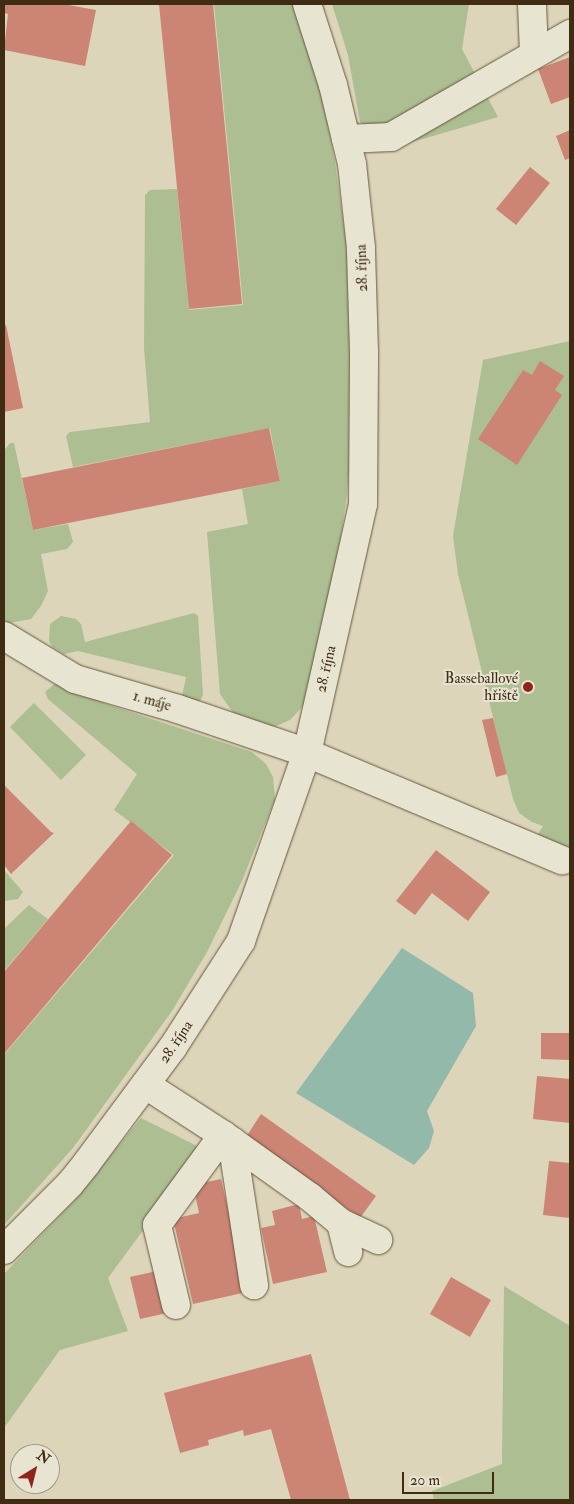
<!DOCTYPE html>
<html>
<head>
<meta charset="utf-8">
<style>
	body { margin:0 }
	#map { position:relative; width:574px; height:1504px; overflow:hidden; background:#dcd5b9; font-family:"IM FELL Double Pica",serif }
	div>[style] { position:absolute }
	.green>* { inset:0; background:#acbe92 }
	.water>* { inset:0; background:#93b9ab }
	.building>* { inset:0; background:#cc8474 }
	.roads { filter:drop-shadow(0 0 1px #67563c) drop-shadow(0 0 1px #67563c) }
	.minor>* { height:28px; margin:-14px; padding:0 14px; transform-origin:14px; border-radius:14px; background:#e8e4d2 }
	.dots>* { width:14px; height:14px; translate:-50% -50%; box-sizing:border-box; border:2px solid #e8e4d2; border-radius:50% }
	span { translate:-50% -50%; white-space:nowrap; text-align:center; line-height:1.15; -webkit-text-stroke:4px #e8e4d2; paint-order:stroke }
	.street-label { font-size:15px; color:#402c12 }
	.poi-label { font-size:15px; color:#402c12 }
	.right { translate:-100% -50%; text-align:right }
	.frame { position:absolute; inset:0; border:5px solid #402c12; pointer-events:none }
	.north { position:absolute; left:10px; top:1444px; width:50px; height:50px; box-sizing:border-box; background:#e8e4d2; border:1px solid #a59a85; border-radius:50%; rotate:36deg; font-size:14px; font-weight:700; line-height:20px; text-align:center; color:#402c12 }
	.north::after { content:''; display:block; margin:auto; width:18px; height:22px; background:#8f2418; clip-path:polygon(50% 0,100% 100%,50% 72%,0 100%) }
	.scale { position:absolute; left:402px; top:1472px; width:92px; height:22px; box-sizing:border-box; border:2px solid #402c12; border-top:0; padding-left:6px; font-size:15px; line-height:18px; white-space:nowrap; color:#402c12; -webkit-text-stroke:4px #e8e4d2; paint-order:stroke }
</style>
</head>
<body>
<div id="map">
	<div class="green">
		<div style="clip-path:polygon(214px 4px,296px 4px,319px 77px,335px 162px,346px 241px,353px 344px,352px 426px,347px 495px,335px 578px,305px 704px,290px 720px,276px 726px,262px 727px,234px 714px,220px 694px,207px 532px,248px 524px,242px 489px,280px 481px,270px 428px,73px 467px,66px 436px,70px 432px,150px 422px,144px 348px,145px 195px,150px 190px,177px 189px,189px 310px,243px 305px)"></div>
		<div style="clip-path:polygon(332px 4px,469px 4px,462px 49px,498px 117px,392px 148px,360px 122px,348px 55px)"></div>
		<div style="clip-path:polygon(570px 341px,570px 856px,537px 836px,543px 826px,532px 822px,519px 813px,513px 799px,458px 574px,453px 536px,483px 360px)"></div>
		<div style="clip-path:polygon(10px 443px,14px 443px,33px 530px,68px 524px,73px 542px,67px 549px,41px 554px,48px 591px,41px 606px,31px 619px,9px 623px,4px 620px,4px 451px)"></div>
		<div style="clip-path:polygon(194px 613px,198px 616px,203px 695px,200px 701px,194px 705px,188px 702px,182px 696px,186px 677px,78px 651px,64px 654px,52px 647px,49px 641px,50px 624px,61px 616px,76px 619px,81px 624px,85px 642px)"></div>
		<div style="clip-path:polygon(58px 681px,106px 704px,252px 752px,266px 764px,273px 777px,275px 799px,242px 881px,207px 952px,172px 1011px,73px 1148px,4px 1225px,4px 1055px,174px 855px,114px 810px,137px 774px,48px 699px,45px 692px)"></div>
		<div style="clip-path:polygon(34px 703px,86px 755px,61px 780px,10px 727px)"></div>
		<div style="clip-path:polygon(4px 870px,23px 892px,18px 899px,4px 901px)"></div>
		<div style="clip-path:polygon(29px 905px,48px 919px,4px 971px,4px 929px)"></div>
		<div style="clip-path:polygon(141px 1118px,203px 1149px,108px 1278px,128px 1331px,60px 1350px,4px 1428px,4px 1274px,73px 1202px)"></div>
		<div style="clip-path:polygon(504px 1286px,570px 1326px,570px 1500px,434px 1500px,432px 1491px,502px 1464px)"></div>
	</div>
	<div class="water">
		<div style="clip-path:polygon(402px 948px,473px 993px,476px 1026px,427px 1111px,434px 1131px,429px 1148px,414px 1165px,296px 1093px)"></div>
	</div>
	<div class="building">
		<div style="clip-path:polygon(4px 4px,63px 4px,96px 10px,85px 66px,4px 50px,8px 14px,4px 13px)"></div>
		<div style="clip-path:polygon(159px 4px,213px 4px,242px 304px,189px 309px)"></div>
		<div style="clip-path:polygon(570px 57px,570px 97px,551px 104px,538px 69px)"></div>
		<div style="clip-path:polygon(570px 130px,570px 158px,565px 160px,556px 136px)"></div>
		<div style="clip-path:polygon(530px 167px,550px 183px,516px 225px,496px 209px)"></div>
		<div style="clip-path:polygon(4px 325px,6px 325px,23px 408px,4px 412px)"></div>
		<div style="clip-path:polygon(540px 361px,564px 376px,555px 390px,562px 395px,517px 465px,478px 439px,523px 370px,532px 375px)"></div>
		<div style="clip-path:polygon(269px 428px,280px 481px,33px 530px,22px 478px)"></div>
		<div style="clip-path:polygon(493px 718px,507px 774px,496px 777px,482px 720px)"></div>
		<div style="clip-path:polygon(4px 785px,51px 832px,54px 833px,11px 874px,4px 865px)"></div>
		<div style="clip-path:polygon(131px 821px,172px 855px,4px 1054px,4px 972px)"></div>
		<div style="clip-path:polygon(436px 850px,490px 892px,468px 921px,432px 893px,415px 915px,396px 901px)"></div>
		<div style="clip-path:polygon(541px 1033px,569px 1033px,569px 1060px,541px 1059px)"></div>
		<div style="clip-path:polygon(537px 1076px,570px 1079px,570px 1123px,533px 1119px)"></div>
		<div style="clip-path:polygon(261px 1114px,376px 1196px,360px 1218px,246px 1137px)"></div>
		<div style="clip-path:polygon(549px 1161px,570px 1163px,570px 1218px,543px 1215px)"></div>
		<div style="clip-path:polygon(221px 1179px,247px 1292px,193px 1304px,173px 1219px,199px 1213px,193px 1185px)"></div>
		<div style="clip-path:polygon(299px 1204px,302px 1219px,314px 1216px,327px 1272px,273px 1284px,261px 1228px,275px 1225px,272px 1211px)"></div>
		<div style="clip-path:polygon(157px 1271px,167px 1313px,140px 1319px,130px 1277px)"></div>
		<div style="clip-path:polygon(451px 1277px,491px 1300px,470px 1337px,430px 1314px)"></div>
		<div style="clip-path:polygon(311px 1354px,350px 1500px,291px 1500px,271px 1429px,244px 1436px,243px 1430px,208px 1440px,209px 1445px,180px 1453px,164px 1393px)"></div>
	</div>
	<div class="roads">
		<div class="minor">
			<div style="left:532px;top:4px;width:49px;rotate:87.7deg"></div>
			<div style="left:346px;top:139px;width:45px;rotate:-2.5deg"></div>
			<div style="left:391px;top:137px;width:207px;rotate:-29.9deg"></div>
			<div style="left:4px;top:636px;width:83px;rotate:31.2deg"></div>
			<div style="left:75px;top:679px;width:107px;rotate:16.2deg"></div>
			<div style="left:178px;top:709px;width:136px;rotate:18.8deg"></div>
			<div style="left:307px;top:753px;width:277px;rotate:22.8deg"></div>
			<div style="left:146px;top:1085px;width:92px;rotate:33deg"></div>
			<div style="left:223px;top:1135px;width:107px;rotate:35.5deg"></div>
			<div style="left:310px;top:1197px;width:40px;rotate:40deg"></div>
			<div style="left:341px;top:1223px;width:30px;rotate:76deg"></div>
			<div style="left:232px;top:1141px;width:146px;rotate:81.3deg"></div>
			<div style="left:341px;top:1223px;width:41px;rotate:24.7deg"></div>
			<div style="left:4px;top:1250px;width:93px;rotate:-45deg"></div>
			<div style="left:70px;top:1184px;width:26px;rotate:-51deg"></div>
			<div style="left:86px;top:1164px;width:146px;rotate:-53.4deg"></div>
			<div style="left:173px;top:1047px;width:126px;rotate:-57.3deg"></div>
			<div style="left:241px;top:941px;width:199px;rotate:-70.7deg"></div>
			<div style="left:307px;top:753px;width:255px;rotate:-77.3deg"></div>
			<div style="left:363px;top:504px;width:152px;rotate:-89.6deg"></div>
			<div style="left:364px;top:352px;width:104px;rotate:-91.7deg"></div>
			<div style="left:361px;top:248px;width:84px;rotate:-96.1deg"></div>
			<div style="left:352px;top:164px;width:81px;rotate:-103.5deg"></div>
			<div style="left:333px;top:85px;width:85px;rotate:-107.8deg"></div>
			<div style="left:176px;top:1305px;width:82px;rotate:-103.4deg"></div>
			<div style="left:157px;top:1225px;width:112px;rotate:-53.7deg"></div>
		</div>
	</div>
	<div class="dots">
		<div style="left:528px;top:687px;background:#8f2418"></div>
	</div>
	<div class="street-label">
		<span style="left:362px;top:268px;rotate:-92deg">28. října</span>
		<span style="left:326px;top:669px;rotate:-77deg">28. října</span>
		<span style="left:152px;top:701px;rotate:16deg">1. máje</span>
		<span style="left:176px;top:1042px;rotate:-56deg">28. října</span>
	</div>
	<div class="poi-label">
		<span class="right" style="left:518px;top:687px">Basseballové<br>hřiště</span>
	</div>
	<div class="frame"></div>
	<div class="north">N</div>
	<div class="scale">20 m</div>
</div>
</body>
</html>
